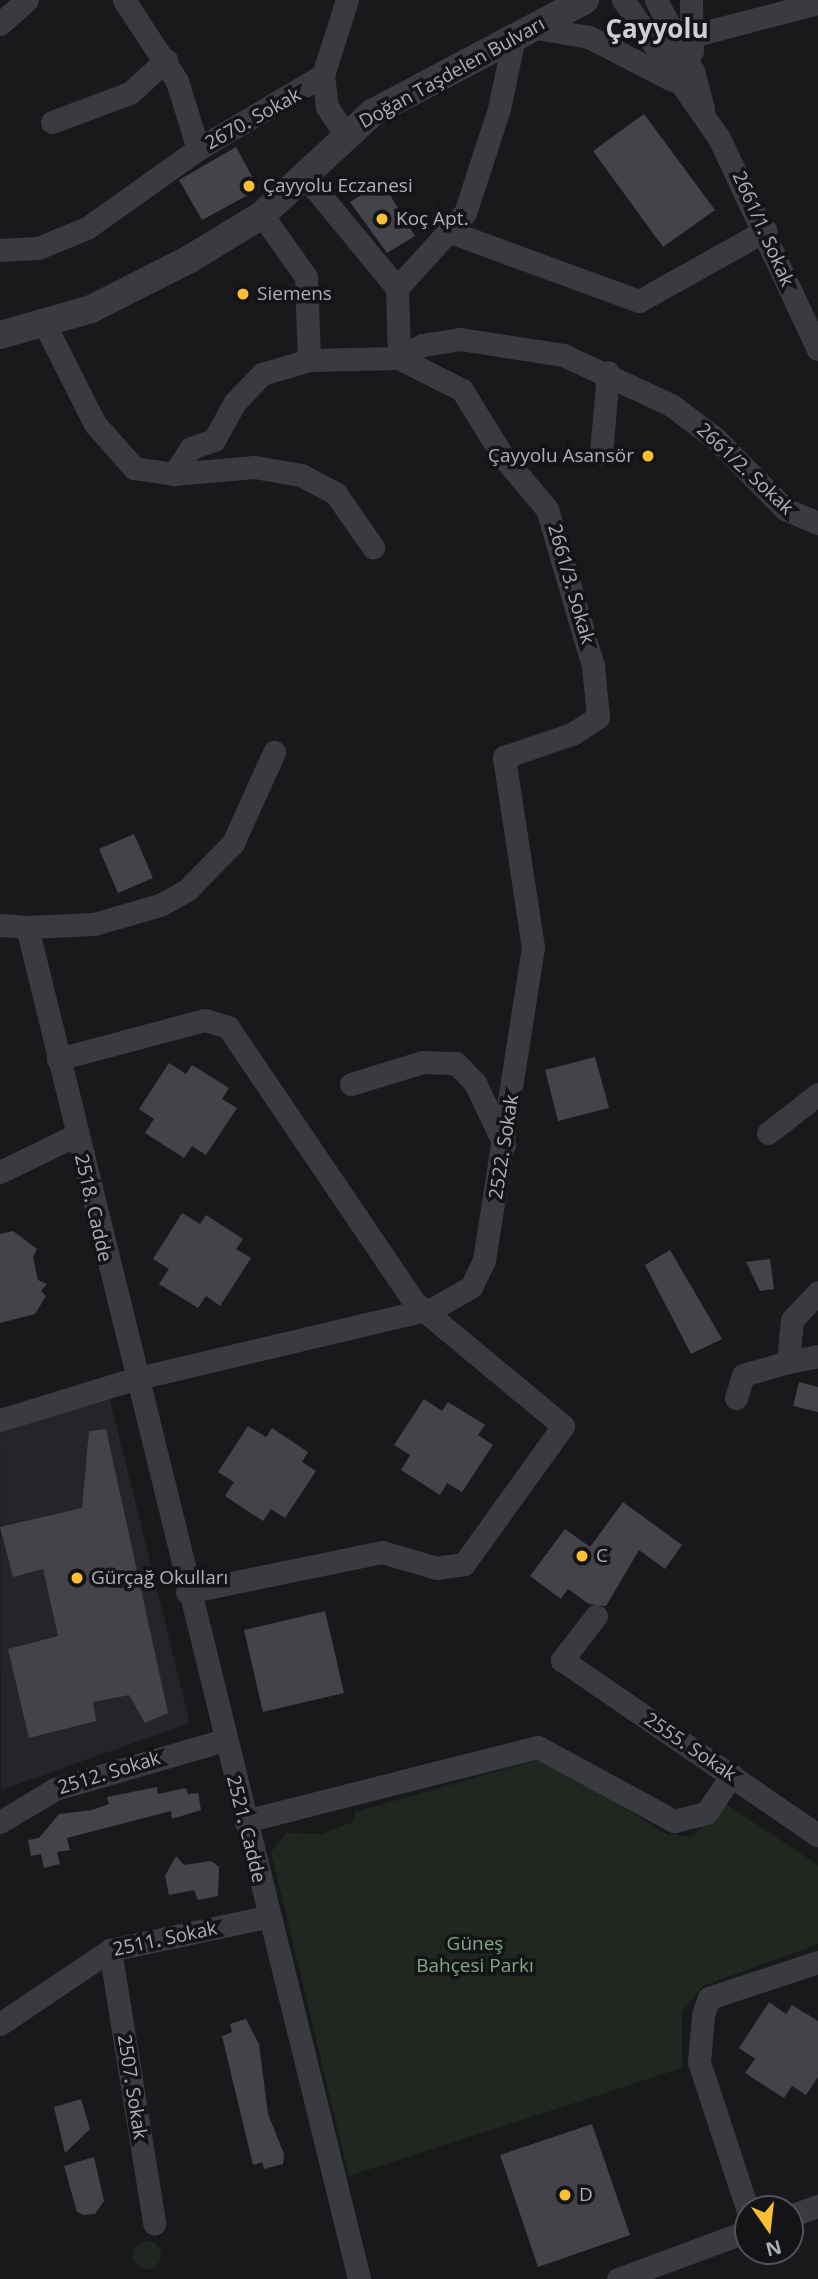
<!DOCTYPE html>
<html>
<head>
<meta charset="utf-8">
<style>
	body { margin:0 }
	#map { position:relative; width:818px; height:2279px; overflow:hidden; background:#19191c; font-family:"Open Sans",sans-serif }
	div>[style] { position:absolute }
	.built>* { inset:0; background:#252529 }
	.green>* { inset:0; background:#1f2720 }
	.round { border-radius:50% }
	.building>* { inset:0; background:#434449 }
	.minor>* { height:23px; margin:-11.5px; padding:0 11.5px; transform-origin:11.5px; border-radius:11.5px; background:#3a3b41 }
	.tertiary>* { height:28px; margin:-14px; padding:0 14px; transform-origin:14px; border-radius:14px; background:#3a3b41 }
	.dots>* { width:19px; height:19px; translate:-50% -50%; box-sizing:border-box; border:4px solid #141417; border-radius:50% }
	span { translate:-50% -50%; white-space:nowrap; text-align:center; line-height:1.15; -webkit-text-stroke:7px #141417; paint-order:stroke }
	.street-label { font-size:19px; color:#abb0bc }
	.poi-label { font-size:19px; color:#abb0bc }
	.left { translate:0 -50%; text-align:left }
	.right { translate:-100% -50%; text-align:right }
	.park-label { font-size:19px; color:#81a885 }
	.district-label { font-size:26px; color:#cccfd8; font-weight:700 }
	.north { position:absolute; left:734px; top:2195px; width:70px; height:70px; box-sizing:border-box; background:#141417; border:2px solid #505259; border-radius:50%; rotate:166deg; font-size:19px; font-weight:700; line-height:28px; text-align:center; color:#abb0bc }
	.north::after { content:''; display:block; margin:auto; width:24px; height:32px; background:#fbc032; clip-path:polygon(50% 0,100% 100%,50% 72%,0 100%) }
</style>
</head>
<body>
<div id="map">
	<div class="built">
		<div style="clip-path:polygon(109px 1396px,190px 1723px,1px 1790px,0 1433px)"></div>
	</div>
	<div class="green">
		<div style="clip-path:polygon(544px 1758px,666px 1834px,692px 1836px,727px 1805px,818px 1865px,818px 1944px,703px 1986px,682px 2012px,682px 2068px,349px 2176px,271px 1852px,287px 1833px,322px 1834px,353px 1822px,355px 1812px)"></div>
		<div class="round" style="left:133px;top:2241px;width:28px;height:28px"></div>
	</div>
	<div class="building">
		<div style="clip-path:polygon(644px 114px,715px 210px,663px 247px,593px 151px)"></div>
		<div style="clip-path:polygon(236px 147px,259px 189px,202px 220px,179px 180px)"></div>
		<div style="clip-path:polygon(382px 182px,415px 236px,387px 253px,350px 202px)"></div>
		<div style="clip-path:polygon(134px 834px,153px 878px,118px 893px,99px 849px)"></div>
		<div style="clip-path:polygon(595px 1057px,609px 1108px,558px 1121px,545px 1070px)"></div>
		<div style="clip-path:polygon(169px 1063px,186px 1074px,192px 1065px,229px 1088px,222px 1099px,237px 1108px,206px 1155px,192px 1146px,184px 1158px,145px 1133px,154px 1119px,139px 1109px)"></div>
		<div style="clip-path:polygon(182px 1213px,200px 1224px,206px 1215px,243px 1239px,236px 1249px,251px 1258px,220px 1306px,206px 1296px,198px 1308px,159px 1284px,169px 1269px,153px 1259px)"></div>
		<div style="clip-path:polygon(13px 1231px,37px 1249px,33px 1257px,38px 1280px,47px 1284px,41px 1291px,46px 1296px,35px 1314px,0 1323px,0 1234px)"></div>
		<div style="clip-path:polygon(670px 1250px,722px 1339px,691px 1354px,645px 1265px)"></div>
		<div style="clip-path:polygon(770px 1259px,774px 1289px,760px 1291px,746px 1262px)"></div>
		<div style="clip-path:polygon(799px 1382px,818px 1387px,818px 1412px,793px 1406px)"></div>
		<div style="clip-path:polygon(424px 1399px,442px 1411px,448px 1402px,485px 1425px,478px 1435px,493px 1445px,462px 1492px,447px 1483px,440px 1495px,401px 1470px,410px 1455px,394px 1445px)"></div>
		<div style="clip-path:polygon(248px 1426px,266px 1437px,272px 1428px,308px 1452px,302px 1462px,316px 1471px,285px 1518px,271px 1509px,263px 1521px,225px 1496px,234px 1482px,218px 1472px)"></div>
		<div style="clip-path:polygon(106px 1429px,168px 1713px,145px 1723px,129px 1695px,93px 1702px,96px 1721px,29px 1738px,8px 1649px,58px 1636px,43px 1569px,13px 1577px,0 1527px,82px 1508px,89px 1431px)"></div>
		<div style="clip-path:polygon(623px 1502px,682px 1545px,665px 1569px,639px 1550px,606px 1606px,589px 1604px,568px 1589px,561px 1599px,530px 1576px,565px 1529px,590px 1547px)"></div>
		<div style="clip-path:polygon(325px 1611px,344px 1693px,263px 1712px,244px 1630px)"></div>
		<div style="clip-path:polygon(157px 1787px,158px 1794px,186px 1788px,188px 1794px,198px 1793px,201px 1810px,172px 1819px,171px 1811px,67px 1838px,70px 1850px,57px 1852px,60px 1864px,44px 1868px,41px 1854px,31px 1856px,28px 1840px,39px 1838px,59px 1814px,92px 1810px,109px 1804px,107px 1797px)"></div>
		<div style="clip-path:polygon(176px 1856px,184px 1865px,211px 1861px,219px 1867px,218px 1896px,198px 1900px,194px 1890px,169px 1895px,165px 1876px)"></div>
		<div style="clip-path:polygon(769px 2002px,786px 2014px,792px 2005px,818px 2021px,818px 2077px,806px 2095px,792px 2086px,784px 2098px,745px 2073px,755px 2059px,739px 2048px)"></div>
		<div style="clip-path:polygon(246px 2019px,259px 2044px,268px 2114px,284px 2154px,283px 2164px,264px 2169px,262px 2162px,253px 2165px,222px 2036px,232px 2032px,230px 2024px)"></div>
		<div style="clip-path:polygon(81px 2099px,90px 2129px,65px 2153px,54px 2107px)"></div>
		<div style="clip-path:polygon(592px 2124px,630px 2235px,538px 2267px,500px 2155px)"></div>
		<div style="clip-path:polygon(94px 2157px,104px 2201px,95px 2214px,84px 2215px,77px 2212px,64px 2166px)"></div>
	</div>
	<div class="minor">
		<div style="left:124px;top:0;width:97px;rotate:56.8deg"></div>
		<div style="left:177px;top:81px;width:71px;rotate:72.8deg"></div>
		<div style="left:198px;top:149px;width:145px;rotate:-30.6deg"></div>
		<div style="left:323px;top:75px;width:32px;rotate:83deg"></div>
		<div style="left:327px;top:107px;width:32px;rotate:56deg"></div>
		<div style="left:623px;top:0;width:168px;rotate:55.2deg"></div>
		<div style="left:719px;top:138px;width:233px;rotate:64.9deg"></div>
		<div style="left:656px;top:0;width:80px;rotate:62.5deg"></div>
		<div style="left:693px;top:71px;width:39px;rotate:75deg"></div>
		<div style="left:691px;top:0;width:51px;rotate:88.9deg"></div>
		<div style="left:0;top:24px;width:36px;rotate:-42deg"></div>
		<div style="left:536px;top:28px;width:54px;rotate:9.6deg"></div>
		<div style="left:589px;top:37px;width:93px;rotate:27.4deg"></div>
		<div style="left:691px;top:36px;width:131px;rotate:-14.6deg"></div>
		<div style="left:323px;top:75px;width:79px;rotate:-72.3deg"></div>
		<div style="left:52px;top:122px;width:83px;rotate:-20.4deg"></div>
		<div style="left:130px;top:93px;width:49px;rotate:-42.5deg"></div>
		<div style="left:262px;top:215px;width:76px;rotate:54.6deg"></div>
		<div style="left:306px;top:277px;width:83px;rotate:87.9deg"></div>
		<div style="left:309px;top:360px;width:90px;rotate:-1.3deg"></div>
		<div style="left:399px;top:358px;width:26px;rotate:-29deg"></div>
		<div style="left:422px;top:345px;width:38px;rotate:-9deg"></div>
		<div style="left:460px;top:339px;width:104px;rotate:8.8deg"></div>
		<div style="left:563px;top:355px;width:119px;rotate:24.8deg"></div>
		<div style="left:671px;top:405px;width:55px;rotate:36.9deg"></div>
		<div style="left:715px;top:438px;width:100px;rotate:45.4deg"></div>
		<div style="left:785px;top:509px;width:36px;rotate:23deg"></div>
		<div style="left:453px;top:233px;width:198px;rotate:20.1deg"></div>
		<div style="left:639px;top:301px;width:145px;rotate:-29.2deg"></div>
		<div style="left:0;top:250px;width:38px;rotate:-3deg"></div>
		<div style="left:38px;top:248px;width:53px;rotate:-22.2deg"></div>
		<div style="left:87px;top:228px;width:136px;rotate:-35.4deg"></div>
		<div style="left:397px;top:288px;width:101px;rotate:-47.8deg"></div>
		<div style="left:465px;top:213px;width:109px;rotate:-71.9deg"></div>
		<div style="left:499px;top:109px;width:68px;rotate:-78.2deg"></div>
		<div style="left:45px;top:325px;width:111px;rotate:63.2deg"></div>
		<div style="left:95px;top:424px;width:59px;rotate:48.4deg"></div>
		<div style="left:134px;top:468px;width:40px;rotate:8.5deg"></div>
		<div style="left:174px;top:474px;width:81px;rotate:-4.9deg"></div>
		<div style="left:255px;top:467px;width:47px;rotate:9.9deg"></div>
		<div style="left:301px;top:475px;width:40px;rotate:28deg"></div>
		<div style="left:336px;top:494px;width:65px;rotate:55.1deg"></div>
		<div style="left:601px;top:454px;width:82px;rotate:-85.1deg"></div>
		<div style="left:174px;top:474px;width:31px;rotate:-57deg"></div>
		<div style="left:191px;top:448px;width:24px;rotate:-19deg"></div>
		<div style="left:214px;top:440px;width:43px;rotate:-61.1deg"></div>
		<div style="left:235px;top:402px;width:39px;rotate:-46deg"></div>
		<div style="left:262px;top:374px;width:49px;rotate:-16.6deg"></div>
		<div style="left:0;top:925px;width:27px;rotate:4deg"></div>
		<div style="left:27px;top:927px;width:1392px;rotate:76.2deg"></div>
		<div style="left:27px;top:927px;width:67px;rotate:-2.6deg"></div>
		<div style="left:94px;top:924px;width:69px;rotate:-16.1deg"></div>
		<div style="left:160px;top:905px;width:31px;rotate:-29deg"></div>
		<div style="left:187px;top:890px;width:66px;rotate:-45.6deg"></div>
		<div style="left:233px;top:843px;width:100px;rotate:-65.7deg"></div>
		<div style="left:58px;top:1059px;width:152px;rotate:-14.9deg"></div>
		<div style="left:205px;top:1020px;width:24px;rotate:17deg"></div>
		<div style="left:228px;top:1027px;width:333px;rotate:55.9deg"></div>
		<div style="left:415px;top:1303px;width:192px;rotate:39.7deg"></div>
		<div style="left:563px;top:1426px;width:170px;rotate:125.7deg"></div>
		<div style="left:464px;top:1564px;width:27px;rotate:172deg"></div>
		<div style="left:437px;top:1568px;width:57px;rotate:-163.8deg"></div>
		<div style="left:382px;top:1552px;width:199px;rotate:168.4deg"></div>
		<div style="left:351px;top:1084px;width:75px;rotate:-17deg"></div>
		<div style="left:423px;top:1062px;width:33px;rotate:2deg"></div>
		<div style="left:456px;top:1063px;width:28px;rotate:46deg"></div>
		<div style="left:475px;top:1083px;width:68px;rotate:64.6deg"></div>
		<div style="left:768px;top:1133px;width:63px;rotate:-38deg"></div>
		<div style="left:0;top:1172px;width:85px;rotate:-26deg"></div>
		<div style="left:788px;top:1362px;width:31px;rotate:-11deg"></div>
		<div style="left:736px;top:1398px;width:24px;rotate:-73deg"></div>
		<div style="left:743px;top:1375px;width:47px;rotate:-16.1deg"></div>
		<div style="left:788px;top:1362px;width:42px;rotate:-84.6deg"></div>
		<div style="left:792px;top:1320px;width:38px;rotate:-47deg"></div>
		<div style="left:0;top:1420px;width:140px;rotate:-17deg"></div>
		<div style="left:134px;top:1379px;width:308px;rotate:-13.3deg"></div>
		<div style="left:434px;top:1308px;width:43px;rotate:-29.6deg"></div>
		<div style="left:471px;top:1287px;width:30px;rotate:-64deg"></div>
		<div style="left:484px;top:1260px;width:317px;rotate:-81.1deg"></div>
		<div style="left:533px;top:947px;width:192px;rotate:-98.7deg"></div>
		<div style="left:504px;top:757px;width:72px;rotate:-18.7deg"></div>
		<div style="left:572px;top:734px;width:31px;rotate:-33deg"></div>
		<div style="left:598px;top:717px;width:51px;rotate:-95.6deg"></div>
		<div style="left:593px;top:666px;width:164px;rotate:-106.3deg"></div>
		<div style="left:547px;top:509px;width:67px;rotate:-130.1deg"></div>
		<div style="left:504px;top:458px;width:80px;rotate:-121.7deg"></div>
		<div style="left:462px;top:390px;width:71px;rotate:-153.1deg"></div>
		<div style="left:399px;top:358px;width:70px;rotate:-91.6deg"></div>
		<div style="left:397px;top:288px;width:146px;rotate:-129.5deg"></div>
		<div style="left:596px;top:1616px;width:56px;rotate:127.7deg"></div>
		<div style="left:562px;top:1660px;width:310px;rotate:34.4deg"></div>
		<div style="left:245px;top:1821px;width:302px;rotate:-14.2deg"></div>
		<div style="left:538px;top:1747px;width:155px;rotate:28.6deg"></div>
		<div style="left:674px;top:1821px;width:33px;rotate:-14deg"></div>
		<div style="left:706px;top:1813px;width:46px;rotate:-55.6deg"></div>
		<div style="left:0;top:1822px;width:64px;rotate:-31deg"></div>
		<div style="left:55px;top:1789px;width:177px;rotate:-16.1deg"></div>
		<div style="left:110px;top:1950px;width:277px;rotate:80.8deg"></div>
		<div style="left:0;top:2024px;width:133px;rotate:-33.9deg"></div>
		<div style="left:110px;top:1950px;width:160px;rotate:-11.9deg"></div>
		<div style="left:748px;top:2211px;width:157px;rotate:-108.2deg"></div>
		<div style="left:699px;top:2062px;width:47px;rotate:-85.1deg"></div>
		<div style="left:703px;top:2015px;width:18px;rotate:-71deg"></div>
		<div style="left:709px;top:1998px;width:115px;rotate:-18.3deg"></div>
		<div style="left:790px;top:2216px;width:30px;rotate:-20deg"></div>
		<div style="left:618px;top:2279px;width:139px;rotate:-20.3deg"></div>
	</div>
	<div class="tertiary">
		<div style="left:0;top:335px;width:95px;rotate:-15.9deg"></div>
		<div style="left:91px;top:309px;width:109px;rotate:-26.8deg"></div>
		<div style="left:188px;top:260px;width:87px;rotate:-31.3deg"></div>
		<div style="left:262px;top:215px;width:150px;rotate:-42.8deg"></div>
		<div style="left:372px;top:113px;width:241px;rotate:-27.9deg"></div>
	</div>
	<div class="dots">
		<div style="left:249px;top:186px;background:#fbc032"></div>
		<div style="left:382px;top:219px;background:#fbc032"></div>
		<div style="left:243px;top:294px;background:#fbc032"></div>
		<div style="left:648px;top:456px;background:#fbc032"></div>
		<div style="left:582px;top:1556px;background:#fbc032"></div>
		<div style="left:77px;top:1578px;background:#fbc032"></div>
		<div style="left:565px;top:2195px;background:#fbc032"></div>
	</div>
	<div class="street-label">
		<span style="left:452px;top:73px;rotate:-29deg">Doğan Taşdelen Bulvarı</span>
		<span style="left:253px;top:119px;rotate:-29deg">2670. Sokak</span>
		<span style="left:763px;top:229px;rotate:66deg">2661/1. Sokak</span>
		<span style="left:745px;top:469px;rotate:43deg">2661/2. Sokak</span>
		<span style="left:571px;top:584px;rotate:74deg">2661/3. Sokak</span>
		<span style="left:504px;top:1147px;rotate:-81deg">2522. Sokak</span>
		<span style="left:93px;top:1208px;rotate:77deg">2518. Cadde</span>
		<span style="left:690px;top:1747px;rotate:34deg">2555. Sokak</span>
		<span style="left:109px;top:1773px;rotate:-17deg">2512. Sokak</span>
		<span style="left:246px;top:1829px;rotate:76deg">2521. Cadde</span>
		<span style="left:165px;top:1939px;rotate:-12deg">2511. Sokak</span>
		<span style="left:132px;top:2087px;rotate:81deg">2507. Sokak</span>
	</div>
	<div class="poi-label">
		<span class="left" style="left:263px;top:186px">Çayyolu Eczanesi</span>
		<span class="left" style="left:396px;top:219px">Koç Apt.</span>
		<span class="left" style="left:257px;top:294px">Siemens</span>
		<span class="right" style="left:634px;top:456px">Çayyolu Asansör</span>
		<span class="left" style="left:596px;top:1556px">C</span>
		<span class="left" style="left:91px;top:1578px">Gürçağ Okulları</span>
		<span class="left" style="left:579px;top:2195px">D</span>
	</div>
	<div class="park-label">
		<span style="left:475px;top:1955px">Güneş<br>Bahçesi Parkı</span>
	</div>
	<div class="district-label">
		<span style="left:657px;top:29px">Çayyolu</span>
	</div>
	<div class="north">N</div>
</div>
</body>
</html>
